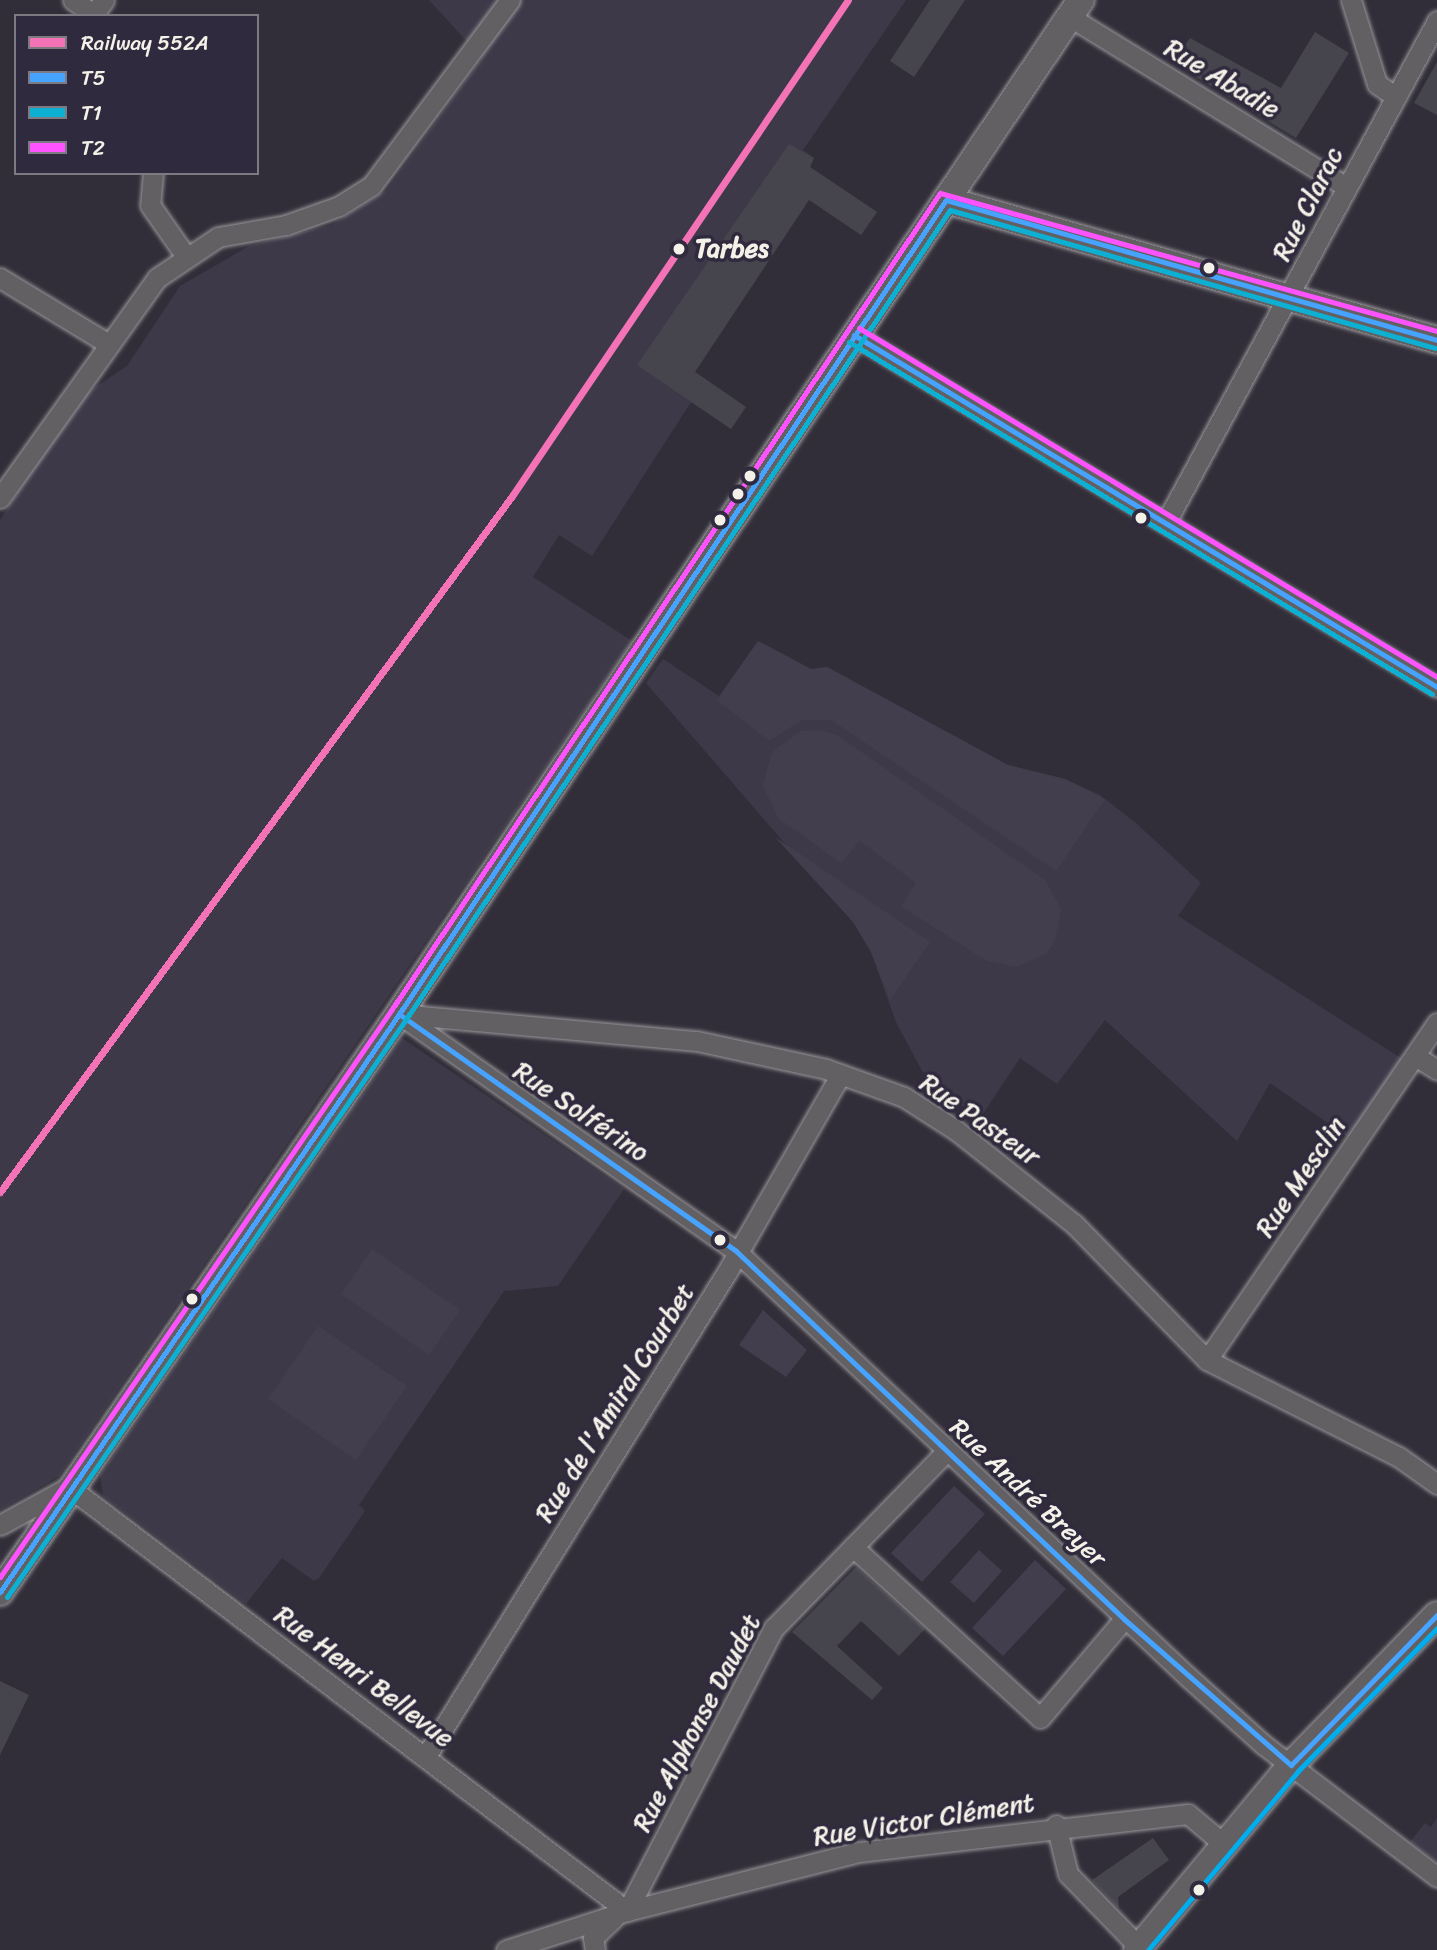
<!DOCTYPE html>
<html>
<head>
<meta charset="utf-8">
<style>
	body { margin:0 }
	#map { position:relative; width:1437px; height:1950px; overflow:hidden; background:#312e39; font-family:Sriracha,sans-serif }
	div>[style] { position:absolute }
	.built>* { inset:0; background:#3e3948 }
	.green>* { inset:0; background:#423e4d }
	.building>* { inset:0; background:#46444c }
	.roads { filter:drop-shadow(0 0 2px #9a989b) drop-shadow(0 0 2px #9a989b) }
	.street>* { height:19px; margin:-9.5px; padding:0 9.5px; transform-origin:9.5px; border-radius:9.5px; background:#626063 }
	.secondary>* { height:26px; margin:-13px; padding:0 13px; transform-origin:13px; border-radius:13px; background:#626063 }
	.bus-1>* { height:5px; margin:-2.5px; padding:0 2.5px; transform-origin:2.5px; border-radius:2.5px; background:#46a3ff }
	.bus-2>* { height:5px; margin:-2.5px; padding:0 2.5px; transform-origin:2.5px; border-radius:2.5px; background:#0dafd3 }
	.bus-3>* { height:5px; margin:-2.5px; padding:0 2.5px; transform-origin:2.5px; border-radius:2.5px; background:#ff53ff }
	.bus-4>* { height:5px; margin:-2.5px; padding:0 2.5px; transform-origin:2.5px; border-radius:2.5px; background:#00adef }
	.rail-1>* { height:7px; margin:-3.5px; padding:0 3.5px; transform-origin:3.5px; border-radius:3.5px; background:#f473b6 }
	.dots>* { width:19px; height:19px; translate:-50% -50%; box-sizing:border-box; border:4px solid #2f2a3d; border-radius:50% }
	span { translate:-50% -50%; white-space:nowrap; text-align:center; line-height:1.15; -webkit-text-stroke:7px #2f2a3d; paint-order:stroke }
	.street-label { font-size:26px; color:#f4f1e8 }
	.stop-label { font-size:26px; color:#f4f1e8; font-weight:700 }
	.left { translate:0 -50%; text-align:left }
	.legend { position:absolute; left:14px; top:14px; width:245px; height:161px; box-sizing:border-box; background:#2f2a3d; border:2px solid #7e7a81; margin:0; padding:9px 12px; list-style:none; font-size:21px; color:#f4f1e8 }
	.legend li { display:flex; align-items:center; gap:14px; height:35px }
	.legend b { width:35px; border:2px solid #7e7a81 }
</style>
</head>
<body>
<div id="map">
	<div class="built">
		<div style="clip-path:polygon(429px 0,906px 0,803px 150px,814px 158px,810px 167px,877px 212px,861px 235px,798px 192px,684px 364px,746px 407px,731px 429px,691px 402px,592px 556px,559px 535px,533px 577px,632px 641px,59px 1476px,0 1510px,0 520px,79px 398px,127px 366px,180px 286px,249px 246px,332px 225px,387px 190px,482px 58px)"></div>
		<div style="clip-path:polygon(758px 641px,811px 669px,827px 667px,1008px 765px,1065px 779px,1100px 795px,1137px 824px,1201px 883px,1178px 916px,1404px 1060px,1348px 1137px,1270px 1083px,1237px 1141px,1105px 1020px,1057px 1084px,1020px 1058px,979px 1120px,922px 1071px,896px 1022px,871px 952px,853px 922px,646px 683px,663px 659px,719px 696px)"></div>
		<div style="clip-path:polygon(402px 1038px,624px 1189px,558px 1286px,504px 1291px,359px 1505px,365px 1511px,319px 1578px,314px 1581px,282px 1558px,246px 1604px,103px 1496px,100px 1475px)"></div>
		<div style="clip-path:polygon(1437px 1818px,1437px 1862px,1410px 1842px,1425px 1823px,1431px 1827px)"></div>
	</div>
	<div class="green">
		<div style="clip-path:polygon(758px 641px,811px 669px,827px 667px,1008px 765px,1065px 779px,1105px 799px,1056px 871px,831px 720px,802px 720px,769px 741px,717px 700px)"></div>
		<div style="clip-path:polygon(819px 730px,837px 735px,1045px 880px,1061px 909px,1055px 941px,1046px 954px,1016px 967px,985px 960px,901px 906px,916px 883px,860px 841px,841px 863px,778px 818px,763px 786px,772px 752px,801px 731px)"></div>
		<div style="clip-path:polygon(775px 837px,930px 942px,890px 1000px,871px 952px,853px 922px)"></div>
		<div style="clip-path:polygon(372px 1249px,460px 1310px,429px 1355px,341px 1294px)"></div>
		<div style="clip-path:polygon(763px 1310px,807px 1350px,786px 1377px,739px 1345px)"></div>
		<div style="clip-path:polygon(318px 1326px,407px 1386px,356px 1460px,268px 1399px)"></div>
		<div style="clip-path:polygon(954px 1486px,985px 1514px,922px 1582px,891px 1553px)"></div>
		<div style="clip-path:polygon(979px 1550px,1002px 1571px,974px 1603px,950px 1582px)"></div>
		<div style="clip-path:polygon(1035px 1560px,1066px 1589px,1003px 1656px,972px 1628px)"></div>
	</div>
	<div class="building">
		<div style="clip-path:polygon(930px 0,965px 0,914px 77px,890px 61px)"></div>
		<div style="clip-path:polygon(1315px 32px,1349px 53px,1296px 138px,1173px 63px,1190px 38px,1281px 88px)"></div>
		<div style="clip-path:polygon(1437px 62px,1437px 115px,1414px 103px)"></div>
		<div style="clip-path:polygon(789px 144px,814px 158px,810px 167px,877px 212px,861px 235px,809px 200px,695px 372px,746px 407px,731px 429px,637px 365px)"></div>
		<div style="clip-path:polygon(856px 1567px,925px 1629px,899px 1656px,861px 1621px,837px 1646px,883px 1688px,872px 1700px,792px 1632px)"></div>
		<div style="clip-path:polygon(0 1681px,29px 1695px,0 1755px)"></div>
		<div style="clip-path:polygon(1153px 1838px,1169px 1860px,1118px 1897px,1119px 1909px,1092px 1880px)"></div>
	</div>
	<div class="roads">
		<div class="street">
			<div style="left:73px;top:0;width:28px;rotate:35deg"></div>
			<div style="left:1351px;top:0;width:88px;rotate:72.8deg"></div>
			<div style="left:1377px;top:84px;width:23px;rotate:34deg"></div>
			<div style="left:94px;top:14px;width:17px;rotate:-54deg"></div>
			<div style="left:1070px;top:17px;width:324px;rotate:31.6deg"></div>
			<div style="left:153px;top:173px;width:32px;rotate:95deg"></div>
			<div style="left:150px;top:205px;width:61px;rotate:55deg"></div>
			<div style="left:0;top:278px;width:125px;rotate:31.3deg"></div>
			<div style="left:854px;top:335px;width:681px;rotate:31.12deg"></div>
			<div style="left:0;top:498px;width:270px;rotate:-54.5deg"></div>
			<div style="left:157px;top:278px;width:73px;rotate:-33.9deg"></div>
			<div style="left:218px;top:237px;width:69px;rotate:-10deg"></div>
			<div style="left:286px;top:225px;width:56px;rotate:-19.7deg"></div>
			<div style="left:339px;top:206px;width:39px;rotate:-32deg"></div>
			<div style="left:372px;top:185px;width:231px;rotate:-53.3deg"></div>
			<div style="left:1166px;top:522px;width:570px;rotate:-61.59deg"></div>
			<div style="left:399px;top:1014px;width:412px;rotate:35.1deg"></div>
			<div style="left:736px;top:1251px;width:620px;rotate:43.3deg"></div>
			<div style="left:1187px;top:1676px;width:103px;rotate:41.9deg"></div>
			<div style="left:1264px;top:1745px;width:218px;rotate:37.3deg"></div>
			<div style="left:399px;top:1014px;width:299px;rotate:5.2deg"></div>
			<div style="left:697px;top:1041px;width:132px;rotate:12.2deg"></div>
			<div style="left:826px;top:1069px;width:83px;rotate:19.7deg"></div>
			<div style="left:904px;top:1097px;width:63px;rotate:32.7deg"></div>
			<div style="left:957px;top:1131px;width:149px;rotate:38.5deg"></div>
			<div style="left:1074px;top:1224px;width:190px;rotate:45.6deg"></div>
			<div style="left:1207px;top:1360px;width:215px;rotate:26.8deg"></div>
			<div style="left:1399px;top:1457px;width:47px;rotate:35.4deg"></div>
			<div style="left:1415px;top:1056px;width:26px;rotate:32deg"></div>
			<div style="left:1207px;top:1360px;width:408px;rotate:-55.7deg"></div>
			<div style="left:0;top:1525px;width:79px;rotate:-28.8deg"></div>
			<div style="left:69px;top:1487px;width:701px;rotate:37.23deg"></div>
			<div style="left:853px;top:1547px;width:253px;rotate:42.4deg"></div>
			<div style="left:1040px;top:1718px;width:130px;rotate:-49.7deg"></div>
			<div style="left:426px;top:1756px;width:570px;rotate:-58.12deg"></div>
			<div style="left:727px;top:1272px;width:228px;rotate:-60.1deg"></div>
			<div style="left:1056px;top:1825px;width:50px;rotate:76.2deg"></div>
			<div style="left:1068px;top:1874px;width:102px;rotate:45.8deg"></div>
			<div style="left:627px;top:1911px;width:319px;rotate:-62.6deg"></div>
			<div style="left:774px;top:1628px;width:246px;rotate:-45.7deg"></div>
			<div style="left:506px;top:1950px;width:127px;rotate:-17.9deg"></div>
			<div style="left:627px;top:1911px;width:239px;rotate:-14.3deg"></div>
			<div style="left:859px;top:1852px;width:331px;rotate:-6.6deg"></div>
			<div style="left:1188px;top:1814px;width:48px;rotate:40deg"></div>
			<div style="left:595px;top:1950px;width:12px;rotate:-99deg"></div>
			<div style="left:593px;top:1938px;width:29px;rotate:-44deg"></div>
		</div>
		<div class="secondary">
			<div style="left:946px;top:200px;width:511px;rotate:15.91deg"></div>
			<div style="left:0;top:1592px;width:702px;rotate:-55.38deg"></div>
			<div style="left:399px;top:1014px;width:1222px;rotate:-56.08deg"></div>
			<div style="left:1137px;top:1950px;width:241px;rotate:-50.2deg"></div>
			<div style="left:1291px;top:1765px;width:209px;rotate:-45.8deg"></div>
		</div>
	</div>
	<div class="bus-1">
		<div style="left:946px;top:200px;width:511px;rotate:15.91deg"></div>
		<div style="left:854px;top:335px;width:681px;rotate:31.12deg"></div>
		<div style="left:399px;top:1014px;width:412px;rotate:35.1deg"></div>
		<div style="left:736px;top:1251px;width:535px;rotate:43.48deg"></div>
		<div style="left:1124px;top:1619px;width:222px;rotate:41.2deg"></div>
		<div style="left:0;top:1592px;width:702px;rotate:-55.38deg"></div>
		<div style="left:399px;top:1014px;width:981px;rotate:-56.1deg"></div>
		<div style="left:1291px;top:1765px;width:209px;rotate:-45.8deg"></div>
	</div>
	<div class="bus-2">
		<div style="left:849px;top:342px;width:681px;rotate:31.12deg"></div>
		<div style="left:7px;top:1597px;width:702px;rotate:-55.38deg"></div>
		<div style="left:406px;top:1019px;width:975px;rotate:-56.08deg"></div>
		<div style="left:950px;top:210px;width:504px;rotate:15.88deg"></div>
	</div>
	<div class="bus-3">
		<div style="left:859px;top:328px;width:675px;rotate:31.12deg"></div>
		<div style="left:0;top:1577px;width:690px;rotate:-55.39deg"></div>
		<div style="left:392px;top:1009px;width:983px;rotate:-56.12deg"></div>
		<div style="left:940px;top:193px;width:516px;rotate:15.52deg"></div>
	</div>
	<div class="bus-4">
		<div style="left:1148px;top:1950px;width:234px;rotate:-50deg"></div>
		<div style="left:1298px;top:1771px;width:199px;rotate:-45.8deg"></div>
	</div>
	<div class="rail-1">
		<div style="left:0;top:1192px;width:864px;rotate:-53.66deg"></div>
		<div style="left:512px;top:496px;width:599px;rotate:-55.89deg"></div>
	</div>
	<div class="dots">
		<div style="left:679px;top:249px;background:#f4f1e8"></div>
		<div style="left:1209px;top:268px;background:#f4f1e8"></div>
		<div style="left:750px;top:476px;background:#f4f1e8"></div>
		<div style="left:738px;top:494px;background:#f4f1e8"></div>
		<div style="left:1141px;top:518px;background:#f4f1e8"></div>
		<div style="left:720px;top:520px;background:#f4f1e8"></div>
		<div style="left:720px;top:1240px;background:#f4f1e8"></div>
		<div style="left:192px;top:1299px;background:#f4f1e8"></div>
		<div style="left:1199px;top:1890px;background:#f4f1e8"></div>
	</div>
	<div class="street-label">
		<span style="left:1222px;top:79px;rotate:31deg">Rue Abadie</span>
		<span style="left:1308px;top:204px;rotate:-63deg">Rue Clarac</span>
		<span style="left:581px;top:1112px;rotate:34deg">Rue Solférino</span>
		<span style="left:980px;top:1120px;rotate:35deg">Rue Pasteur</span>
		<span style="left:1301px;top:1177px;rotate:-56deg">Rue Mesclin</span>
		<span style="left:615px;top:1403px;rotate:-58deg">Rue de l'Amiral Courbet</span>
		<span style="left:1028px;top:1493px;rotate:43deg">Rue André Breyer</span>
		<span style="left:364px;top:1677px;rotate:37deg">Rue Henri Bellevue</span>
		<span style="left:697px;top:1723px;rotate:-62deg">Rue Alphonse Daudet</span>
		<span style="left:924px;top:1820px;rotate:-9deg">Rue Victor Clément</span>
	</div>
	<div class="stop-label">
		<span class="left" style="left:695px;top:249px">Tarbes</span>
	</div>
	<ul class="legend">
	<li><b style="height:9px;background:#f473b6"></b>Railway 552A</li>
	<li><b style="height:9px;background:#46a3ff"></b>T5</li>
	<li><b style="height:9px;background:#0dafd3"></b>T1</li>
	<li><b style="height:9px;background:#ff53ff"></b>T2</li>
	</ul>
</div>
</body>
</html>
